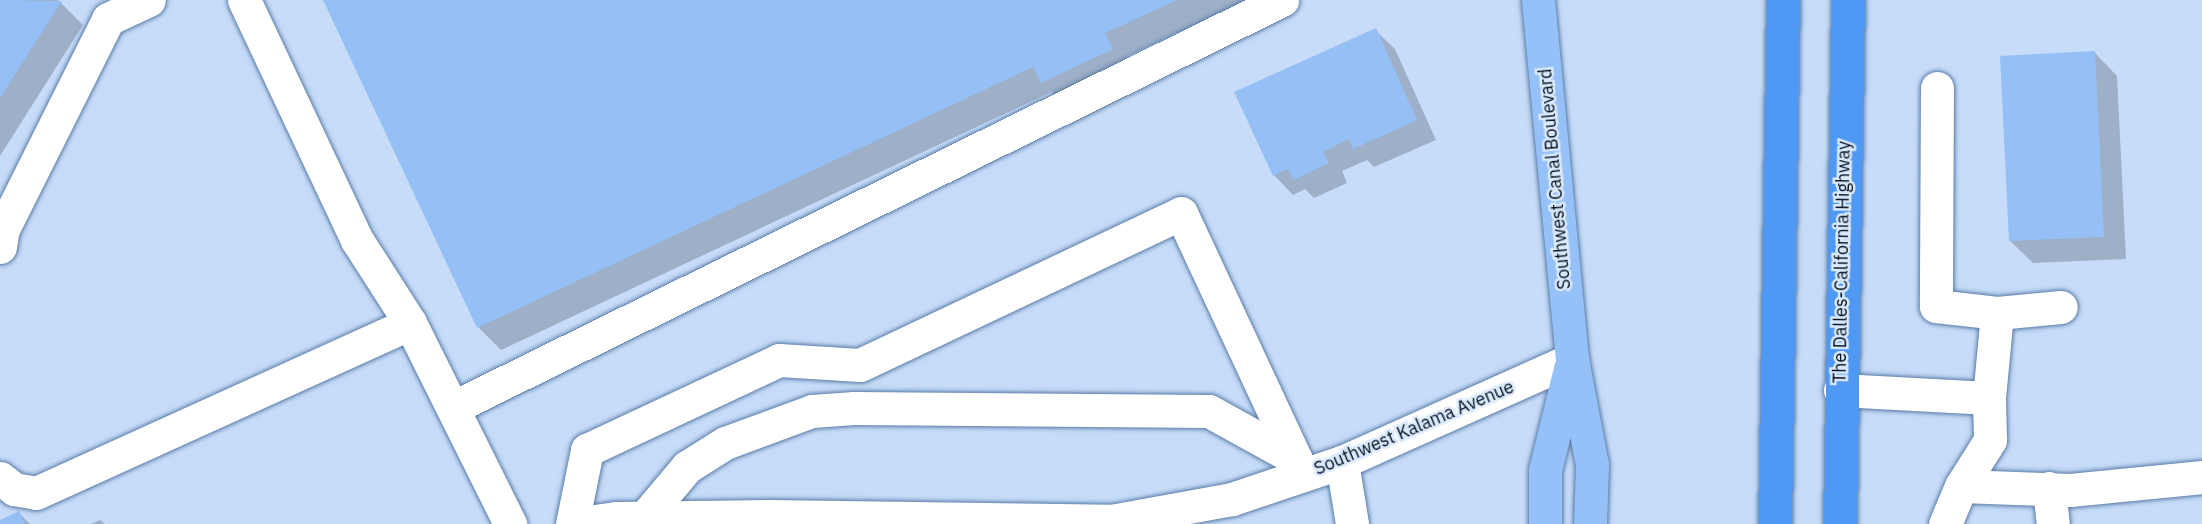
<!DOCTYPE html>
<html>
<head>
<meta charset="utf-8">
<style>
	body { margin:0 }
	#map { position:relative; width:2202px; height:524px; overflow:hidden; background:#c6dcf9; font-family:"IBM Plex Sans",sans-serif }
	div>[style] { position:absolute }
	.shadow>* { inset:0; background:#0003 }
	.building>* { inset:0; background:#95bff5 }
	.roads { filter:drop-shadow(0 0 2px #5a7ca7) drop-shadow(0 0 2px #5a7ca7) }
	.minor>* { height:33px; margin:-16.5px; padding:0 16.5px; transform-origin:16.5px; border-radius:16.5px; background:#fff }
	.major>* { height:33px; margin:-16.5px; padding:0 16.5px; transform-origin:16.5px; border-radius:16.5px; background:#95c1f8 }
	.highway>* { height:33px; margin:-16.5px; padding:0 16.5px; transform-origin:16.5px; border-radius:16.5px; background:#4f98f4 }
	span { translate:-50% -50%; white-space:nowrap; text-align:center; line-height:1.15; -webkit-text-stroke:5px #dae9fc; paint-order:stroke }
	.street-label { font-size:18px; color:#041020 }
</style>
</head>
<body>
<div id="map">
	<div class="shadow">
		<div style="clip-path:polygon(0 0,58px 0,83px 25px,0 156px)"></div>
		<div style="clip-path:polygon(325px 0,1248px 0,1127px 56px,1134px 72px,1064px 105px,1051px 92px,501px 350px,478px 327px)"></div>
		<div style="clip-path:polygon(1375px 30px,1395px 49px,1436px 140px,1374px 167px,1367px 160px,1342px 171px,1347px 183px,1314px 198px,1305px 189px,1293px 195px,1274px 175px)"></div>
		<div style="clip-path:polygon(2095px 53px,2117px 76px,2126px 259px,2033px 263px,2010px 241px)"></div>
		<div style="clip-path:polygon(19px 513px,30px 524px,0 524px,0 522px)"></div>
		<div style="clip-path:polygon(100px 520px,105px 524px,91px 524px)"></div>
	</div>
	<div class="building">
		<div style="clip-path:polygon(0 0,62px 1px,0 98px)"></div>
		<div style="clip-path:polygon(323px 0,1177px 0,1105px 33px,1113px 49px,1041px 83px,1033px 67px,477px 328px)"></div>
		<div style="clip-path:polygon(1376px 28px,1417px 120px,1353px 149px,1349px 139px,1323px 152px,1329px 163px,1293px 180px,1288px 169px,1273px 176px,1234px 92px)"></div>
		<div style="clip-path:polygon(2095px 51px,2104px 237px,2009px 241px,2000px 56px)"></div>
		<div style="clip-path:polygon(19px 511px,25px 524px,0 524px,0 520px)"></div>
	</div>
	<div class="roads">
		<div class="minor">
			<div style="left:244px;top:0;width:265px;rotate:64.8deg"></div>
			<div style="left:357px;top:240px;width:98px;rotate:57.4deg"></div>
			<div style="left:410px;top:323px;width:225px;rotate:63.5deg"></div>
			<div style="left:1937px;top:88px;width:218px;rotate:90.3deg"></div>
			<div style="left:1936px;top:306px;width:61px;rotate:6.5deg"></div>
			<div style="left:1997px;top:313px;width:85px;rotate:95.4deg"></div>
			<div style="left:0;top:247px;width:18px;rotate:-81deg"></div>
			<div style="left:3px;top:229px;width:235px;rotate:-63.4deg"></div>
			<div style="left:108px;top:19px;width:45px;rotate:-24.9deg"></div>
			<div style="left:1997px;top:313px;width:64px;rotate:-5.4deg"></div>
			<div style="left:1840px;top:390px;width:149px;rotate:3.1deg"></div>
			<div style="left:1989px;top:398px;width:42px;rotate:88.6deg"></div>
			<div style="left:1990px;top:440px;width:54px;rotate:122.2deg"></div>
			<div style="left:1961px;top:486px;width:41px;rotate:112.8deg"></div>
			<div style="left:454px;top:407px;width:923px;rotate:-26.18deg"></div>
			<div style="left:1342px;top:462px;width:63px;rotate:80.8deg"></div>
			<div style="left:0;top:478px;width:18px;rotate:38deg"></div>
			<div style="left:14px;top:489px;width:22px;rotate:10deg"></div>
			<div style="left:36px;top:493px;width:411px;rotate:-24.4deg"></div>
			<div style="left:1961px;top:486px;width:109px;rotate:2.1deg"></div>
			<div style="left:2070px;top:490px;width:133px;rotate:-5.6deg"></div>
			<div style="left:2049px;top:488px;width:36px;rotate:84deg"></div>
			<div style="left:644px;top:518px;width:67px;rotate:-49.9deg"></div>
			<div style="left:687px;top:467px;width:45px;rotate:-32.3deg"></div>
			<div style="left:725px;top:443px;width:93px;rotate:-20.2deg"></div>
			<div style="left:812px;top:411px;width:42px;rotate:-4.1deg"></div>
			<div style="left:854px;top:408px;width:355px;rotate:0.5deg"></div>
			<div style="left:1209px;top:411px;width:99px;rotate:28.9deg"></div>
			<div style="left:572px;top:524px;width:76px;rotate:-78.5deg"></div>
			<div style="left:587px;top:450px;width:212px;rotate:-25.1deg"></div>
			<div style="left:779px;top:360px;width:81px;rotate:3.5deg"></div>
			<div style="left:860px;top:365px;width:355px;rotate:-25.3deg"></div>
			<div style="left:1181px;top:213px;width:289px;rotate:65deg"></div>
			<div style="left:573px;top:524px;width:43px;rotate:-7.9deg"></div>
			<div style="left:616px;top:518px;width:154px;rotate:-0.7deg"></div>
			<div style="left:770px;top:516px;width:341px;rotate:0.8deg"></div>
			<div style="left:1111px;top:521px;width:123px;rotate:-10.3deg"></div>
			<div style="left:1232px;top:499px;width:116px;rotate:-18.6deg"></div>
			<div style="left:1342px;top:462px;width:252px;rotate:-24.1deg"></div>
		</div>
		<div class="major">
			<div style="left:1538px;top:0;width:361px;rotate:84.6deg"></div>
			<div style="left:1572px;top:359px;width:108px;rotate:79.3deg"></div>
			<div style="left:1592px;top:465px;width:59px;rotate:91.9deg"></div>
			<div style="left:1545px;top:524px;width:54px;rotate:-90deg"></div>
			<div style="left:1545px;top:470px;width:104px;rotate:-76.1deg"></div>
		</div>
		<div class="highway">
			<div style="left:1775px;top:524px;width:524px;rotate:-89.13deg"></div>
			<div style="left:1840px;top:524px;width:524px;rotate:-89.13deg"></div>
		</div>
	</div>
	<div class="street-label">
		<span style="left:1555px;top:179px;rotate:-95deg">Southwest Canal Boulevard</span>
		<span style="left:1842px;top:262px;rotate:-89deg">The Dalles-California Highway</span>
		<span style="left:1414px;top:428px;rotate:-23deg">Southwest Kalama Avenue</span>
	</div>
</div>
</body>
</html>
